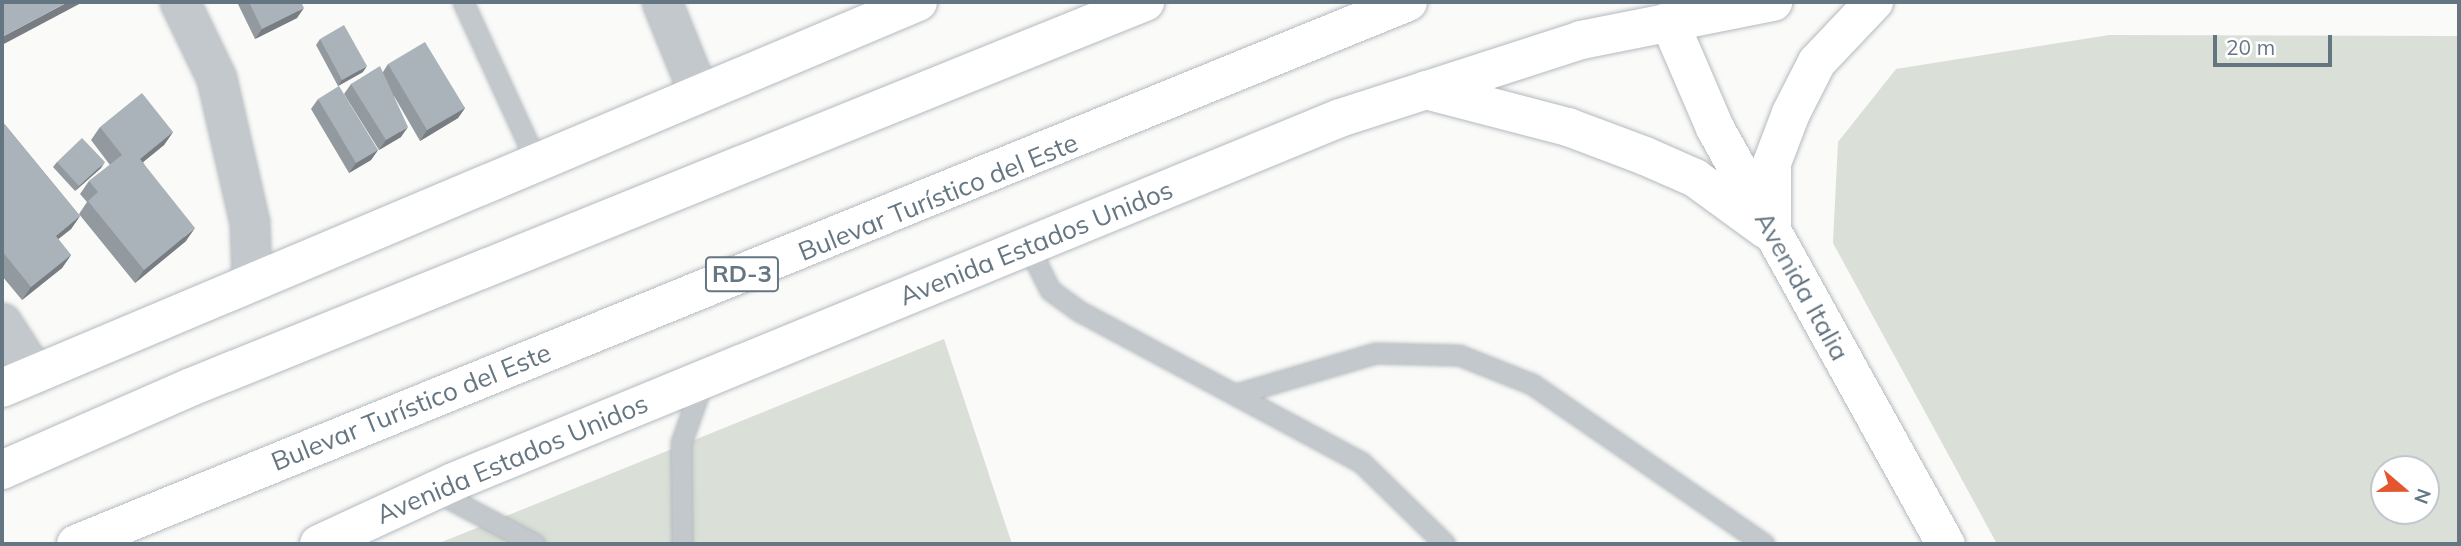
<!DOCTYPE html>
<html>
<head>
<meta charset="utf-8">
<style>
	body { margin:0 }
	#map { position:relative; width:2461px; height:546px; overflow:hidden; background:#fafaf8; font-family:Mulish,sans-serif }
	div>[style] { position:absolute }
	.green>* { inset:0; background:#dadfd7 }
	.roads { filter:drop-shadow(0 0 2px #b3babf) drop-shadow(0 0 2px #b3babf) }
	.lane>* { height:19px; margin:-9.5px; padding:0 9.5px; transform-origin:9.5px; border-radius:9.5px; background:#c3c8cc }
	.street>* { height:38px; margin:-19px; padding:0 19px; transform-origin:19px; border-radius:19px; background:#c3c8cc }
	.secondary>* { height:38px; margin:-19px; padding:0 19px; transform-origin:19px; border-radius:19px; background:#fff }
	.highway>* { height:38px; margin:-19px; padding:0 19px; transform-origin:19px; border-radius:19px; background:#fff }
	.wall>* { inset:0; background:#929a9f }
	.shaded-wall>* { inset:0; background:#777d82 }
	.building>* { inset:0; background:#aab3b9 }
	span { translate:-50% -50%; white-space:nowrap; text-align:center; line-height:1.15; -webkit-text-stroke:7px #fff; paint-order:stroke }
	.shield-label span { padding:2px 5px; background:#fff; border:2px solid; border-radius:5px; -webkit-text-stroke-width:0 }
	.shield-label { font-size:24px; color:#657683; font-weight:700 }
	.street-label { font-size:26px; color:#657683 }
	.frame { position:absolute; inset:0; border:4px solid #657683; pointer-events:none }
	.north { position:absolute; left:2370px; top:455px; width:70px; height:70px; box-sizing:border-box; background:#fff; border:2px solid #c1c8cd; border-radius:50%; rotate:110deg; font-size:19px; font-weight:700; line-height:28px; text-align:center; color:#657683 }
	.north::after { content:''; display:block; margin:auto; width:24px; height:32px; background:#e4572e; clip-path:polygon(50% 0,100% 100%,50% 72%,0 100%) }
	.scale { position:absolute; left:2213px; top:35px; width:119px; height:32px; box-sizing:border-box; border:4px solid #657683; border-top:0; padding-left:9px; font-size:21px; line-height:24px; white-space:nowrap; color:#657683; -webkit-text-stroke:5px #fff; paint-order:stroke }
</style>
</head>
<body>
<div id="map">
	<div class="green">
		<div style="clip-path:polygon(evenodd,2109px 35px,2459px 36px,2459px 544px,1997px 544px,1833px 243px,1838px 142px,1896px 69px,2109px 35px,2384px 469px,2426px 469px,2426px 511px,2384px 511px,2384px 469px)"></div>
		<div style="clip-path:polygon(944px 339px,1012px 544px,437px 544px)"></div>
	</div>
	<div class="roads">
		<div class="lane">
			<div style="left:463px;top:2px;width:175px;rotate:65.3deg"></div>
			<div style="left:1028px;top:246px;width:49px;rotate:63.4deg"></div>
			<div style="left:1050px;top:290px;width:36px;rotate:36deg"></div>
			<div style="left:1079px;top:311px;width:320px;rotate:28.2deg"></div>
			<div style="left:1361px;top:462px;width:117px;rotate:44.3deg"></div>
			<div style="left:1236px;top:394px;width:145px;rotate:-16.4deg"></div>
			<div style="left:1375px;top:353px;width:84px;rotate:1.4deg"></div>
			<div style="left:1459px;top:355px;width:79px;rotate:21.7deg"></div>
			<div style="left:1532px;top:384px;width:282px;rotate:34.6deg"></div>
			<div style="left:435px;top:491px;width:113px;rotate:27.9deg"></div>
			<div style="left:682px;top:544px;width:101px;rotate:-90.6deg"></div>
			<div style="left:681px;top:443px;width:66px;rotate:-70.5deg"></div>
		</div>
		<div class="street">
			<div style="left:180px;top:2px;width:85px;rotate:64.3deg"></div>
			<div style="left:217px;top:79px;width:148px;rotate:77.1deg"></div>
			<div style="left:250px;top:223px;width:56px;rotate:88deg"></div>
			<div style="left:662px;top:2px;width:98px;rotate:67.9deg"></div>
			<div style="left:2px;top:323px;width:61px;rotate:57.1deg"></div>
		</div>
		<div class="secondary">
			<div style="left:1669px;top:21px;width:116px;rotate:66.7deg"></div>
			<div style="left:1715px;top:128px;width:476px;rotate:61deg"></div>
			<div style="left:1426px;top:90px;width:147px;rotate:14.6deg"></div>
			<div style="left:1568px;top:127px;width:82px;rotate:20.6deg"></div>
			<div style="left:1645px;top:156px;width:55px;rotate:23.7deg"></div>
			<div style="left:1695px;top:178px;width:87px;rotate:36.1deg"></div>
			<div style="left:1772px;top:229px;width:66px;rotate:-90deg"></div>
			<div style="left:1772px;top:163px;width:53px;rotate:-69.2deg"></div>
			<div style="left:1791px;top:113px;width:57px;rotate:-63deg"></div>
			<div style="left:1817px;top:62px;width:83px;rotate:-46.5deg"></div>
			<div style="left:2px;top:388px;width:994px;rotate:-22.85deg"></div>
			<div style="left:319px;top:544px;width:148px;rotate:-24.8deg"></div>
			<div style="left:453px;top:482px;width:959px;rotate:-22.31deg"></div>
			<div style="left:1340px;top:118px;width:253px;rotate:-17.9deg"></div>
			<div style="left:1581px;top:40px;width:196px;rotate:-11.2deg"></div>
		</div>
		<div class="highway">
			<div style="left:2px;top:470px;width:206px;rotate:-23.7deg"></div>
			<div style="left:191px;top:387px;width:1029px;rotate:-21.98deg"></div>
			<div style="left:76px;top:544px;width:1438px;rotate:-22.14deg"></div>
		</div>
	</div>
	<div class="wall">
		<div style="clip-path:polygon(237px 2px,301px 2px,297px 18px,255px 39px)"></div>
		<div style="clip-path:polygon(320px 39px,363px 72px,338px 86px,316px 45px)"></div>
		<div style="clip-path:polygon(388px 64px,465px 108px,458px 118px,420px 141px,394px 96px,401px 137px,379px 150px,344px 94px,351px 84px,383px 72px)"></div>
		<div style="clip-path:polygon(318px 99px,378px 150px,371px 160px,349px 173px,311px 109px)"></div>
		<div style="clip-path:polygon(2px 121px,80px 216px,71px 229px,58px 239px,71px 255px,62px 268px,22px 300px,2px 276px)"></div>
		<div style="clip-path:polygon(100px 127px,173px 132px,164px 145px,143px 162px,186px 241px,135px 283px,79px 214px,87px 202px,80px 194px,89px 181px,110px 165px,91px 140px)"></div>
		<div style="clip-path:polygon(57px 162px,101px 168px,75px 191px,53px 167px)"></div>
	</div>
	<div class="shaded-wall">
		<div style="clip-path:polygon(68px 2px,83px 2px,2px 45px,2px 37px)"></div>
		<div style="clip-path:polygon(304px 8px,297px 18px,255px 39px,262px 29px)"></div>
		<div style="clip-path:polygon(367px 66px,363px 72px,338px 86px,342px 80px)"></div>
		<div style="clip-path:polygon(465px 108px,458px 118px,420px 141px,427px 130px)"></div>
		<div style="clip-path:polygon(408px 127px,401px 137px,379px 150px,386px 140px)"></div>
		<div style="clip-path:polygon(173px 132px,164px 145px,131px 172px,140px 159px)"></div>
		<div style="clip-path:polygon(378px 150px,371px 160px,349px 173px,356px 163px)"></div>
		<div style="clip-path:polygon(105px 162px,101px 168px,75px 191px,79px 186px)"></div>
		<div style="clip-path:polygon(80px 216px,71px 229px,46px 249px,56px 236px)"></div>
		<div style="clip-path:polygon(195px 228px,186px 241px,135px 283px,144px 270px)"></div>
		<div style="clip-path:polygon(71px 255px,62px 268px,22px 300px,31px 287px)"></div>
	</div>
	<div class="building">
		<div style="clip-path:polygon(2px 2px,68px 2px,2px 37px)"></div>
		<div style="clip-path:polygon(249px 2px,301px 2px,304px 8px,262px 29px)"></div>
		<div style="clip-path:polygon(344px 25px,367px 66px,342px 80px,320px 39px)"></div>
		<div style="clip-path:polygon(425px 42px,465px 108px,427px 130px,388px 64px)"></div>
		<div style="clip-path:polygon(380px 66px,408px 127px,386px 140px,351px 84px)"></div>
		<div style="clip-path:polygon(339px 86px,378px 150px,356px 163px,318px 99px)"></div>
		<div style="clip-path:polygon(142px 93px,173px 132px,140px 159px,195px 228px,144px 270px,88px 201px,98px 192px,89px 181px,122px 155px,100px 127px)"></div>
		<div style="clip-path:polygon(2px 121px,80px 216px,56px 236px,71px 255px,31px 287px,2px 251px)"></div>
		<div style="clip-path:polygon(82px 138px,105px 162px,79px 186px,57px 162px)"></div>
	</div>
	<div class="shield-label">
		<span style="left:742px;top:274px">RD-3</span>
	</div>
	<div class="street-label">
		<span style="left:938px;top:197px;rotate:-22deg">Bulevar Turístico del Este</span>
		<span style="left:1036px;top:243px;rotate:-22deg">Avenida Estados Unidos</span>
		<span style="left:1802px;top:286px;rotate:61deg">Avenida Italia</span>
		<span style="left:411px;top:407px;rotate:-22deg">Bulevar Turístico del Este</span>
		<span style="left:512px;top:459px;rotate:-23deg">Avenida Estados Unidos</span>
	</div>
	<div class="frame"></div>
	<div class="north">N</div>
	<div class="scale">20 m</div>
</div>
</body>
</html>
